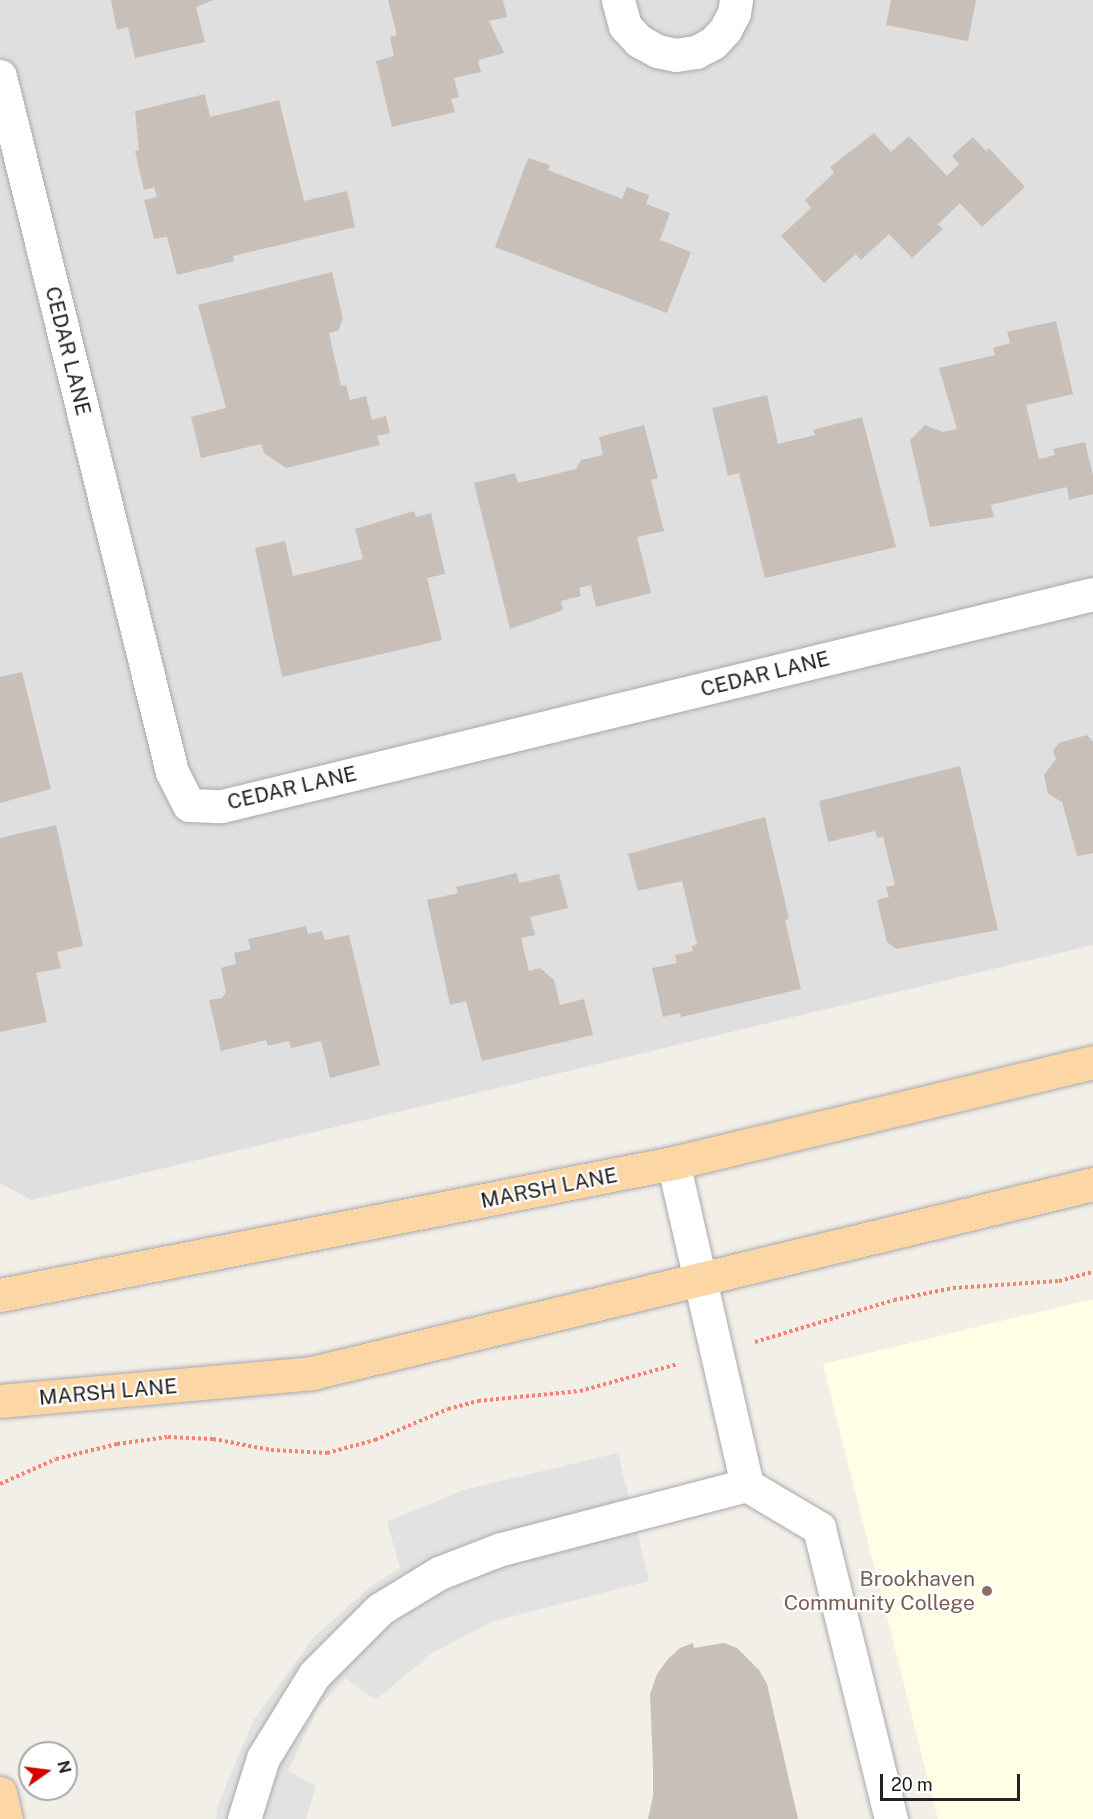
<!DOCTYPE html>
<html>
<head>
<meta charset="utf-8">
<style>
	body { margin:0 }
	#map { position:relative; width:1093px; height:1819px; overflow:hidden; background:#f2efe9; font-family:"Public Sans",sans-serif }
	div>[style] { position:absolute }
	.residential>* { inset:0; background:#e0dfdf }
	.education>* { inset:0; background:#ffffe5 }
	.parking>* { inset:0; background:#e2e2e2 }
	.building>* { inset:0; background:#c7bfb8 }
	.path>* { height:4px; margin-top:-2px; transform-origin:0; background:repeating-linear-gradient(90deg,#fa8072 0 3px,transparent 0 6px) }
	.roads { filter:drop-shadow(0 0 2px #a9a9a9) drop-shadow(0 0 2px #a9a9a9) }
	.minor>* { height:33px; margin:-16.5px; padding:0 16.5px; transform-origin:16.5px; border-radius:16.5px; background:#fff }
	.major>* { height:33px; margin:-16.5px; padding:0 16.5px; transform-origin:16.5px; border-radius:16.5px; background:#fcd6a4 }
	.dots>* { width:16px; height:16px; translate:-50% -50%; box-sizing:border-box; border:3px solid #fff; border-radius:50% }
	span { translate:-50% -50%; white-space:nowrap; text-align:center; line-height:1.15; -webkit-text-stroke:4.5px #fff; paint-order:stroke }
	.street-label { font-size:21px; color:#222 }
	.education-label { font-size:21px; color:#785e54 }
	.right { translate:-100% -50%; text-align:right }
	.north { position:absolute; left:18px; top:1741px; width:60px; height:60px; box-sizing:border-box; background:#fff; border:2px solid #a7a7a7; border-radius:50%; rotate:76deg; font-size:16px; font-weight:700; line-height:24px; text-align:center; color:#222 }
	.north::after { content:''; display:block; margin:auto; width:21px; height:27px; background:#d40000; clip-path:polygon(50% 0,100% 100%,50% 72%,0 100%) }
	.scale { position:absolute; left:880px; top:1774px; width:140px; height:27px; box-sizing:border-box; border:3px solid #222; border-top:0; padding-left:8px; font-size:18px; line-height:21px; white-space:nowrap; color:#222; -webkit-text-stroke:4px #fff; paint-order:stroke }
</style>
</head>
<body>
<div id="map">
	<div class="residential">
		<div style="clip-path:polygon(0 0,1093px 0,1093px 945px,31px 1200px,0 1183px)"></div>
	</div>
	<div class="education">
		<div style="clip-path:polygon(1093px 1299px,1093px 1819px,938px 1819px,823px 1364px)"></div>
	</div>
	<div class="parking">
		<div style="clip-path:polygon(618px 1453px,649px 1581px,494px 1621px,432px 1653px,376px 1700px,345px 1678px,318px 1708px,288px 1771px,316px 1786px,306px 1819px,216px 1819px,218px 1805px,253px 1721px,314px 1637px,372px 1585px,400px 1568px,387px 1522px,463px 1490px)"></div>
	</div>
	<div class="building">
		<div style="clip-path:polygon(111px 0,213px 0,196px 7px,205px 42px,135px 58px,128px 27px,117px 30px)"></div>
		<div style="clip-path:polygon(388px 0,503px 0,507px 17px,489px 21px,504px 53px,478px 60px,481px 72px,454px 78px,459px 97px,451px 99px,455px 112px,392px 127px,376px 61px,394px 56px,390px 37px,397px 35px)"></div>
		<div style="clip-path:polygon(891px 0,976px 0,968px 41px,886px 25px)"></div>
		<div style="clip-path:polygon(205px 94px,210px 117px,279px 100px,304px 201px,347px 191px,355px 227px,233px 256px,234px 261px,177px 275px,167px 237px,154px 239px,144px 200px,157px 197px,154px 187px,144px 190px,135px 151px,139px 150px,135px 111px)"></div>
		<div style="clip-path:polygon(874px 133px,891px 152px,909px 136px,947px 176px,959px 164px,952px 156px,973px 137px,986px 151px,989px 148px,1025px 187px,982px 227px,960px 203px,938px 224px,943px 229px,912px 258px,889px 234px,861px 260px,856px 254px,824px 283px,781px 236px,811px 208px,805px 200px,834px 173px,830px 167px)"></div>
		<div style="clip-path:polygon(528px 158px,550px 165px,548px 170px,622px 199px,627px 187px,649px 195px,646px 204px,670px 213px,660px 240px,691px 252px,667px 313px,495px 247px)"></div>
		<div style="clip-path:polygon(332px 272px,343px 319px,338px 331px,329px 333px,341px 386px,346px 385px,350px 400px,366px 396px,372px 420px,386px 416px,390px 433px,377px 436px,380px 445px,286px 468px,264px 453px,261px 444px,201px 458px,191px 417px,226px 408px,198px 305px)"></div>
		<div style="clip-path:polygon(1056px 321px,1073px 394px,1026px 405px,1039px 459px,1055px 455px,1053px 449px,1085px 442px,1093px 476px,1093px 494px,1069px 500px,1067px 487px,991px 505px,994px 517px,930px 527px,910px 440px,925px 425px,943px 432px,957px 429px,939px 368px,995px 355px,993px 348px,1010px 343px,1007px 332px)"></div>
		<div style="clip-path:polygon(767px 395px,778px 444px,815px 435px,813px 430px,862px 417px,896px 547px,765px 578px,739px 473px,728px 476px,712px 408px)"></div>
		<div style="clip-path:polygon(644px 425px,658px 478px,651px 480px,664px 531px,637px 537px,651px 593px,596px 607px,591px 585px,579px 588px,581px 596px,561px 601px,563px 610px,510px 629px,474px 483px,515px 473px,518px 483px,576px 469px,581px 460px,603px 455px,599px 437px)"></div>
		<div style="clip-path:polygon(414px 511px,416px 517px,431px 513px,445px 574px,427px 578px,442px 640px,282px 677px,255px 548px,285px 541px,293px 576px,363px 559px,355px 529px)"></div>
		<div style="clip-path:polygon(22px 672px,51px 789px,0 803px,0 677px)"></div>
		<div style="clip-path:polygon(1087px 735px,1093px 742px,1093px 853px,1077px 856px,1062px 802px,1048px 794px,1044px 775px,1056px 759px,1053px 751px,1059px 743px)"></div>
		<div style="clip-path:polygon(960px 766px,998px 930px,896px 949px,887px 942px,877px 900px,889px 897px,886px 887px,895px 885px,883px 837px,877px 838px,875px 831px,828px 842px,819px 801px)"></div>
		<div style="clip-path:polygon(765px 817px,789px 919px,785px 920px,801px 989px,681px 1017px,680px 1013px,663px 1017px,652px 968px,677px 963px,675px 955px,693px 951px,692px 946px,697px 944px,682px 881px,638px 891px,628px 854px)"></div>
		<div style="clip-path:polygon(56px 825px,83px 946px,57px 952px,61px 968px,36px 973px,47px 1022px,0 1032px,0 838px)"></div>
		<div style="clip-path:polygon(517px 873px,519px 883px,559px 874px,568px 908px,530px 917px,535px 935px,521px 938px,529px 971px,540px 968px,554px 980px,560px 1005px,584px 999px,593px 1035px,482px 1061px,466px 1001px,450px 1005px,427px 900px,458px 893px,456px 887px)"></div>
		<div style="clip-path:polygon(306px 926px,308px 934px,322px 931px,325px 940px,349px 935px,380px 1065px,330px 1078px,321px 1041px,291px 1048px,289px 1041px,268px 1046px,266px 1040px,221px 1051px,209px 1000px,222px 998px,226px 992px,221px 968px,236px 964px,234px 953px,251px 949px,248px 939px)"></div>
		<div style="clip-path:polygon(693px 1643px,694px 1648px,724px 1643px,737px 1648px,759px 1670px,767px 1684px,798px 1819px,648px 1819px,653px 1796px,653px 1765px,650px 1694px,657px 1674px,668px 1659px,680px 1648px)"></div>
	</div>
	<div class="path">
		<div style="left:755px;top:1342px;width:145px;rotate:-16.8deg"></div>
		<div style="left:894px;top:1300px;width:60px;rotate:-11.5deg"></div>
		<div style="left:953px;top:1288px;width:106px;rotate:-3.8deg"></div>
		<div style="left:1059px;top:1281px;width:35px;rotate:-15deg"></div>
		<div style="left:0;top:1484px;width:61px;rotate:-24.1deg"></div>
		<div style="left:56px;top:1459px;width:63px;rotate:-13.8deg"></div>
		<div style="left:117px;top:1444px;width:51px;rotate:-7.8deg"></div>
		<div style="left:168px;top:1437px;width:45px;rotate:2.5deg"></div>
		<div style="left:213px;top:1439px;width:59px;rotate:10.7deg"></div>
		<div style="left:271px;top:1450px;width:56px;rotate:3.1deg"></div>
		<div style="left:327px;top:1453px;width:50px;rotate:-15.2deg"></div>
		<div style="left:375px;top:1440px;width:79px;rotate:-23deg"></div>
		<div style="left:448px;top:1409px;width:31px;rotate:-15deg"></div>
		<div style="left:478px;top:1401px;width:102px;rotate:-5.6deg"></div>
		<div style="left:580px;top:1391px;width:102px;rotate:-15.4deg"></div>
	</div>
	<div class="roads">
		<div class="minor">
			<div style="left:618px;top:0;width:27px;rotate:75deg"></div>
			<div style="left:625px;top:26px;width:21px;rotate:47deg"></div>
			<div style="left:639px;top:41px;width:21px;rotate:29deg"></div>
			<div style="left:657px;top:51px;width:19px;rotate:12deg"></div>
			<div style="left:676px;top:55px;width:20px;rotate:-9deg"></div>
			<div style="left:696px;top:52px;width:19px;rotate:-28deg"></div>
			<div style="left:713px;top:43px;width:18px;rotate:-47deg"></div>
			<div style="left:725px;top:30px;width:19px;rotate:-62deg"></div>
			<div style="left:734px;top:13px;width:13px;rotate:-81deg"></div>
			<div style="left:0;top:76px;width:717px;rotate:76.12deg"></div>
			<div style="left:172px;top:772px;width:37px;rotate:63deg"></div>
			<div style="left:189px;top:805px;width:33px;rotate:2deg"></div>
			<div style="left:222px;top:806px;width:896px;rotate:-13.68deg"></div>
			<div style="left:747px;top:1485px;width:84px;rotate:30.8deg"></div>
			<div style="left:819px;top:1528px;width:300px;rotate:76.1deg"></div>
			<div style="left:244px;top:1819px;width:64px;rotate:-72.7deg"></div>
			<div style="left:263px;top:1758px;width:97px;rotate:-58.4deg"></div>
			<div style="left:314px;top:1675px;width:93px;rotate:-45deg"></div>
			<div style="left:380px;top:1609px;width:69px;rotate:-31.4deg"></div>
			<div style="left:439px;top:1573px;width:66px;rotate:-21.2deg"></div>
			<div style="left:501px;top:1549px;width:254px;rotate:-14.6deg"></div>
			<div style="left:747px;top:1485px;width:330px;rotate:-102.9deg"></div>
		</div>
		<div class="major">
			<div style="left:0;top:1295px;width:686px;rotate:-11.1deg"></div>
			<div style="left:673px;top:1163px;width:432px;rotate:-13.5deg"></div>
			<div style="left:0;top:1401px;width:313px;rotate:-5.1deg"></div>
			<div style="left:312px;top:1373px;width:804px;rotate:-13.6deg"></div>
			<div style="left:0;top:1793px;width:27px;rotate:77deg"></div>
		</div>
	</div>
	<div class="dots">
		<div style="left:987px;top:1591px;background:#8d6e63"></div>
	</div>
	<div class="street-label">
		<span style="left:68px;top:351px;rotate:76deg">CEDAR LANE</span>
		<span style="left:765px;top:674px;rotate:-14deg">CEDAR LANE</span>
		<span style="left:292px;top:788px;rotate:-13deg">CEDAR LANE</span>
		<span style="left:549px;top:1188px;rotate:-11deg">MARSH LANE</span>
		<span style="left:108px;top:1392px;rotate:-5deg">MARSH LANE</span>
	</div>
	<div class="education-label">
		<span class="right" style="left:975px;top:1591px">Brookhaven<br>Community College</span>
	</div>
	<div class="north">N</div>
	<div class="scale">20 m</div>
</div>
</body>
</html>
